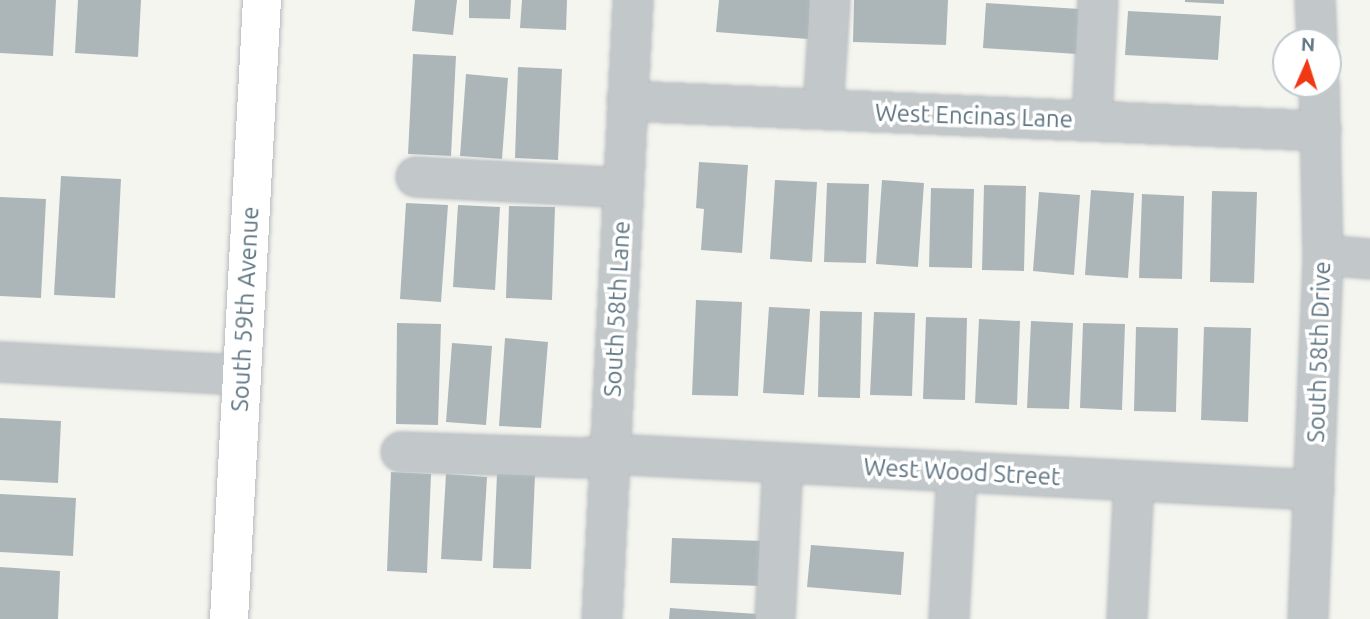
<!DOCTYPE html>
<html>
<head>
<meta charset="utf-8">
<style>
	body { margin:0 }
	#map { position:relative; width:1370px; height:619px; overflow:hidden; background:#f5f5f0; font-family:Ubuntu,sans-serif }
	div>[style] { position:absolute }
	.building>* { inset:0; background:#acb6b9 }
	.roads { filter:drop-shadow(0 0 2px #b5babd) drop-shadow(0 0 2px #b5babd) }
	.minor>* { height:38px; margin:-19px; padding:0 19px; transform-origin:19px; border-radius:19px; background:#c2c7c9 }
	.major>* { height:38px; margin:-19px; padding:0 19px; transform-origin:19px; border-radius:19px; background:#fff }
	span { translate:-50% -50%; white-space:nowrap; text-align:center; line-height:1.15; -webkit-text-stroke:7px #fff; paint-order:stroke }
	.street-label { font-size:24px; color:#617784 }
	.north { position:absolute; left:1272px; top:28px; width:70px; height:70px; box-sizing:border-box; background:#fff; border:2px solid #c0c9ce; border-radius:50%; rotate:3deg; font-size:19px; font-weight:700; line-height:28px; text-align:center; color:#617784 }
	.north::after { content:''; display:block; margin:auto; width:24px; height:32px; background:#f13814; clip-path:polygon(50% 0,100% 100%,50% 72%,0 100%) }
</style>
</head>
<body>
<div id="map">
	<div class="building">
		<div style="clip-path:polygon(0 0,56px 0,53px 56px,0 53px)"></div>
		<div style="clip-path:polygon(78px 0,141px 0,138px 57px,75px 53px)"></div>
		<div style="clip-path:polygon(415px 0,457px 0,453px 35px,412px 31px)"></div>
		<div style="clip-path:polygon(469px 0,511px 0,510px 19px,469px 18px)"></div>
		<div style="clip-path:polygon(522px 0,567px 0,566px 30px,520px 28px)"></div>
		<div style="clip-path:polygon(719px 0,810px 0,808px 39px,716px 32px)"></div>
		<div style="clip-path:polygon(854px 0,948px 0,946px 45px,853px 42px)"></div>
		<div style="clip-path:polygon(1185px 0,1224px 0,1224px 4px,1185px 2px)"></div>
		<div style="clip-path:polygon(986px 3px,1080px 9px,1077px 54px,983px 48px)"></div>
		<div style="clip-path:polygon(1128px 11px,1221px 16px,1218px 60px,1125px 55px)"></div>
		<div style="clip-path:polygon(413px 54px,456px 56px,451px 156px,408px 154px)"></div>
		<div style="clip-path:polygon(518px 67px,562px 69px,558px 160px,515px 158px)"></div>
		<div style="clip-path:polygon(466px 74px,508px 78px,502px 159px,460px 156px)"></div>
		<div style="clip-path:polygon(699px 162px,748px 165px,742px 253px,701px 250px,704px 209px,696px 208px)"></div>
		<div style="clip-path:polygon(61px 176px,121px 179px,115px 298px,54px 295px)"></div>
		<div style="clip-path:polygon(775px 180px,817px 182px,812px 262px,770px 259px)"></div>
		<div style="clip-path:polygon(882px 180px,924px 183px,918px 267px,876px 264px)"></div>
		<div style="clip-path:polygon(827px 183px,869px 184px,866px 263px,824px 262px)"></div>
		<div style="clip-path:polygon(984px 185px,1026px 186px,1024px 271px,982px 270px)"></div>
		<div style="clip-path:polygon(931px 188px,974px 189px,972px 268px,929px 267px)"></div>
		<div style="clip-path:polygon(1091px 190px,1134px 193px,1128px 278px,1085px 275px)"></div>
		<div style="clip-path:polygon(1212px 191px,1257px 192px,1254px 283px,1210px 282px)"></div>
		<div style="clip-path:polygon(1039px 192px,1080px 195px,1074px 275px,1033px 271px)"></div>
		<div style="clip-path:polygon(1142px 194px,1184px 196px,1182px 279px,1139px 278px)"></div>
		<div style="clip-path:polygon(0 197px,46px 199px,41px 298px,0 296px)"></div>
		<div style="clip-path:polygon(406px 203px,448px 205px,441px 302px,400px 299px)"></div>
		<div style="clip-path:polygon(458px 205px,500px 207px,495px 290px,453px 287px)"></div>
		<div style="clip-path:polygon(509px 206px,555px 207px,552px 300px,506px 298px)"></div>
		<div style="clip-path:polygon(696px 300px,742px 302px,738px 396px,692px 395px)"></div>
		<div style="clip-path:polygon(769px 307px,810px 309px,804px 395px,763px 393px)"></div>
		<div style="clip-path:polygon(820px 311px,862px 312px,860px 398px,818px 397px)"></div>
		<div style="clip-path:polygon(874px 312px,915px 313px,912px 396px,870px 395px)"></div>
		<div style="clip-path:polygon(926px 317px,967px 318px,965px 400px,923px 399px)"></div>
		<div style="clip-path:polygon(979px 319px,1020px 321px,1017px 405px,975px 403px)"></div>
		<div style="clip-path:polygon(1031px 321px,1073px 323px,1069px 409px,1027px 408px)"></div>
		<div style="clip-path:polygon(397px 323px,441px 324px,438px 425px,396px 424px)"></div>
		<div style="clip-path:polygon(1083px 323px,1125px 324px,1122px 410px,1080px 408px)"></div>
		<div style="clip-path:polygon(1136px 327px,1178px 328px,1176px 412px,1134px 411px)"></div>
		<div style="clip-path:polygon(1204px 327px,1251px 328px,1248px 422px,1201px 420px)"></div>
		<div style="clip-path:polygon(505px 338px,548px 342px,541px 428px,499px 426px)"></div>
		<div style="clip-path:polygon(452px 343px,492px 346px,486px 425px,446px 422px)"></div>
		<div style="clip-path:polygon(0 418px,61px 421px,58px 483px,0 480px)"></div>
		<div style="clip-path:polygon(391px 472px,431px 474px,427px 573px,387px 571px)"></div>
		<div style="clip-path:polygon(446px 474px,487px 477px,482px 561px,441px 559px)"></div>
		<div style="clip-path:polygon(497px 474px,535px 475px,531px 569px,493px 568px)"></div>
		<div style="clip-path:polygon(0 494px,76px 498px,73px 556px,0 552px)"></div>
		<div style="clip-path:polygon(672px 538px,765px 541px,763px 586px,670px 583px)"></div>
		<div style="clip-path:polygon(811px 545px,904px 552px,901px 595px,807px 587px)"></div>
		<div style="clip-path:polygon(0 567px,60px 571px,58px 619px,0 619px)"></div>
		<div style="clip-path:polygon(670px 608px,757px 614px,757px 619px,669px 619px)"></div>
	</div>
	<div class="roads">
		<div class="minor">
			<div style="left:1315px;top:0;width:42px;rotate:87.3deg"></div>
			<div style="left:627px;top:101px;width:695px;rotate:2.48deg"></div>
			<div style="left:823px;top:109px;width:109px;rotate:-86.3deg"></div>
			<div style="left:1092px;top:121px;width:121px;rotate:-87.2deg"></div>
			<div style="left:416px;top:177px;width:207px;rotate:3deg"></div>
			<div style="left:1323px;top:255px;width:47px;rotate:4.9deg"></div>
			<div style="left:0;top:362px;width:241px;rotate:3.1deg"></div>
			<div style="left:401px;top:452px;width:182px;rotate:1.9deg"></div>
			<div style="left:583px;top:458px;width:27px;rotate:-8deg"></div>
			<div style="left:610px;top:454px;width:705px;rotate:2.93deg"></div>
			<div style="left:602px;top:619px;width:620px;rotate:-87.13deg"></div>
			<div style="left:775px;top:619px;width:156px;rotate:-87.1deg"></div>
			<div style="left:949px;top:619px;width:148px;rotate:-86.9deg"></div>
			<div style="left:1127px;top:619px;width:138px;rotate:-87.1deg"></div>
			<div style="left:1308px;top:619px;width:364px;rotate:-87.6deg"></div>
			<div style="left:1323px;top:255px;width:171px;rotate:-91.3deg"></div>
		</div>
		<div class="major">
			<div style="left:229px;top:619px;width:620px;rotate:-86.95deg"></div>
		</div>
	</div>
	<div class="street-label">
		<span style="left:974px;top:116px;rotate:2deg">West Encinas Lane</span>
		<span style="left:245px;top:309px;rotate:-87deg">South 59th Avenue</span>
		<span style="left:617px;top:309px;rotate:-87deg">South 58th Lane</span>
		<span style="left:1319px;top:352px;rotate:-88deg">South 58th Drive</span>
		<span style="left:962px;top:472px;rotate:3deg">West Wood Street</span>
	</div>
	<div class="north">N</div>
</div>
</body>
</html>
